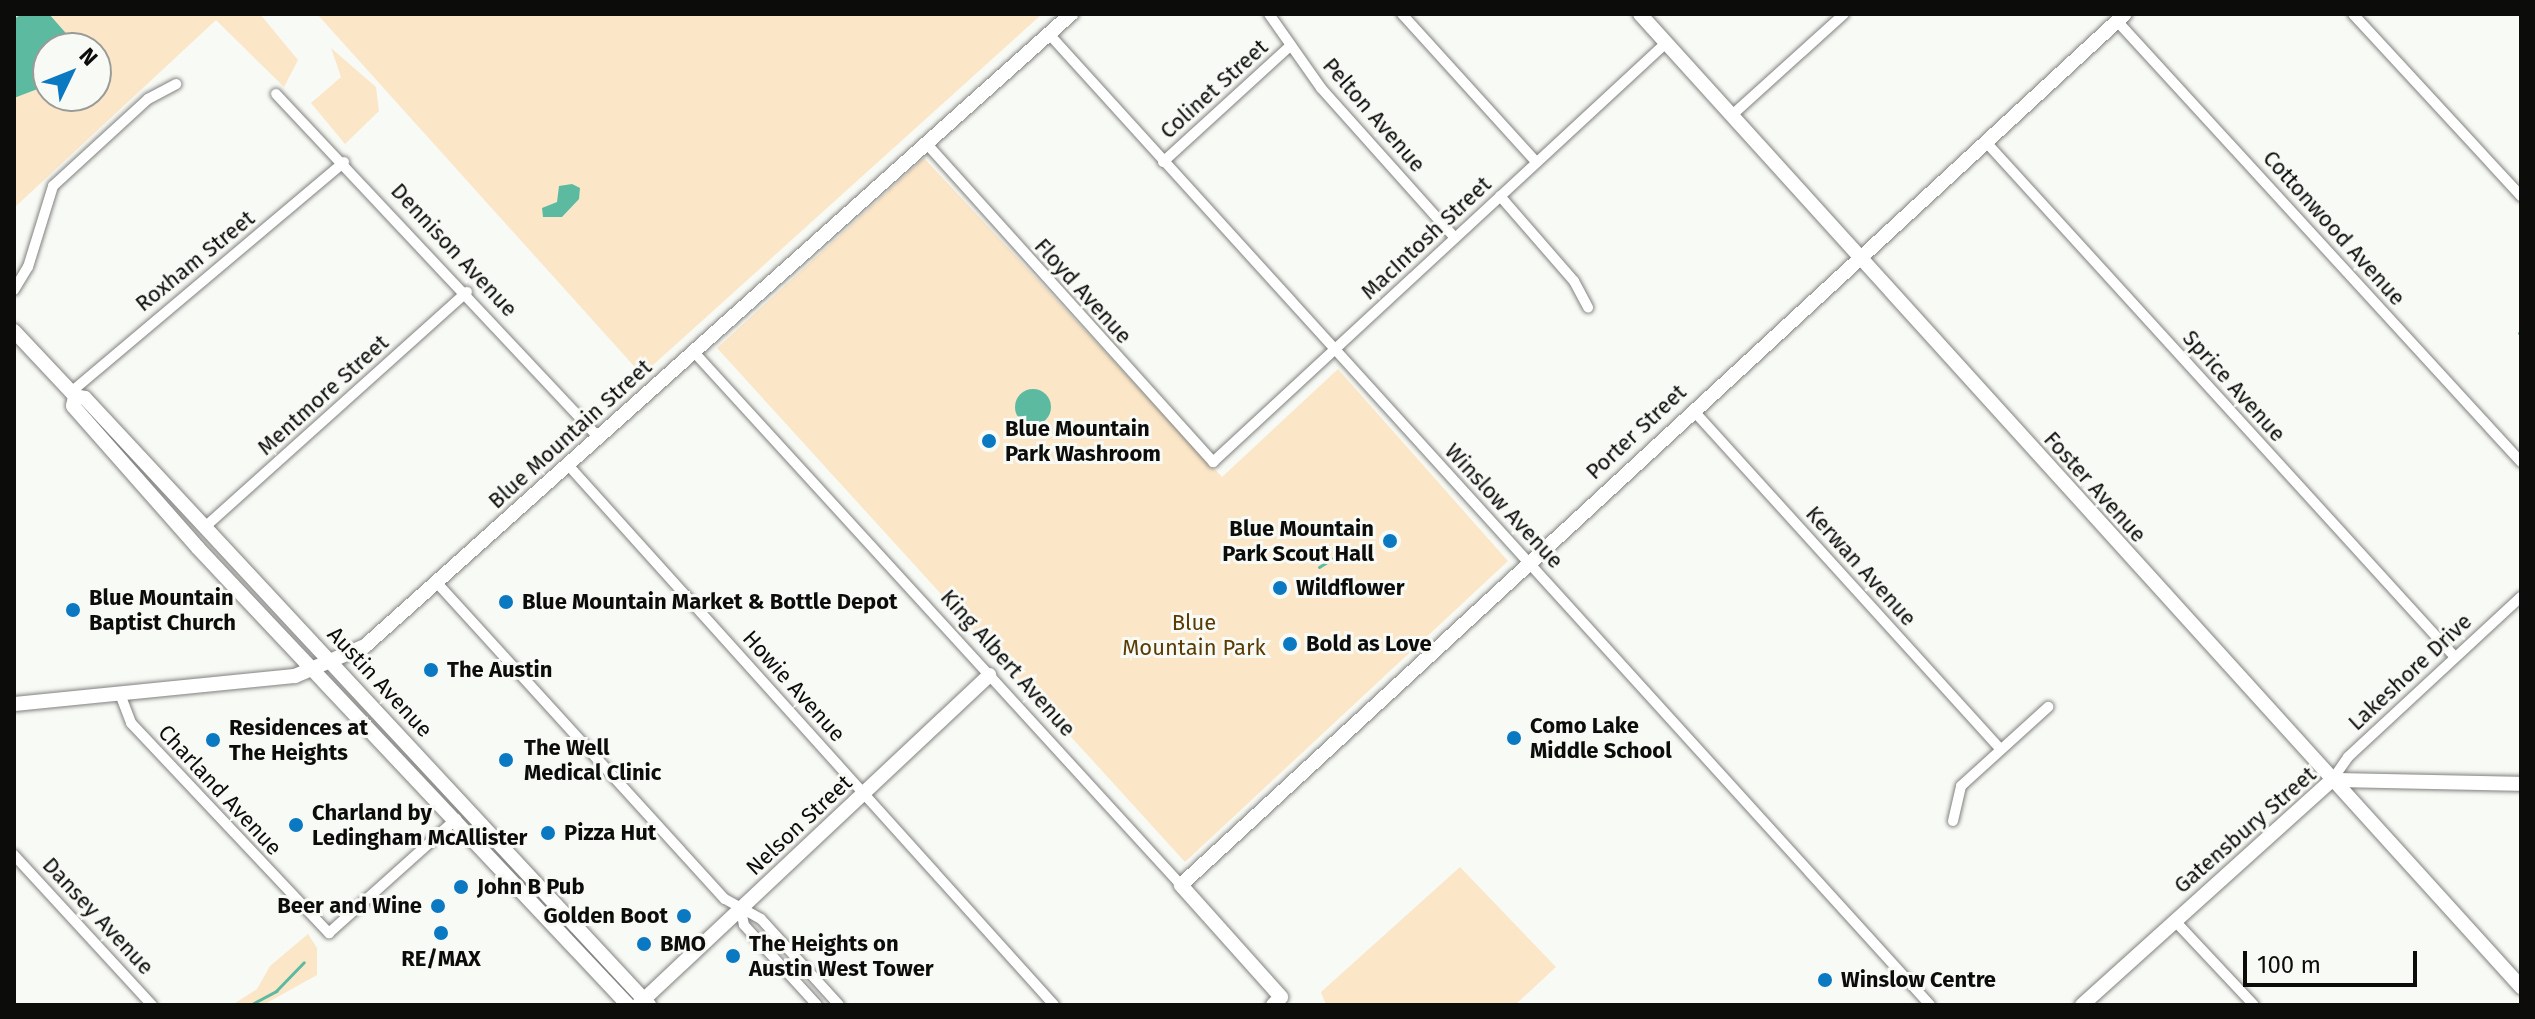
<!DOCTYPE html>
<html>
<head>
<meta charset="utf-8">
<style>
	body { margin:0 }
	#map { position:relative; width:2535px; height:1019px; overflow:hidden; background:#f8faf6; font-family:"Fira Sans",sans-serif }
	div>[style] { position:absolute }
	.green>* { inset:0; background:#fce6c8 }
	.water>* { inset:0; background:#5cbaa1 }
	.round { border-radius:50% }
	.stream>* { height:3px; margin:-1.5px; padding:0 1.5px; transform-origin:1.5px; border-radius:1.5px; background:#5cbaa1 }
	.roads { filter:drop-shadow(0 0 2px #81827f) drop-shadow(0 0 2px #81827f) }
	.minor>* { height:10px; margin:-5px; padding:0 5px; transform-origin:5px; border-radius:5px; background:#fff }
	.tertiary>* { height:14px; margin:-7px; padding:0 7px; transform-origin:7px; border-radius:7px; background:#fff }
	.secondary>* { height:14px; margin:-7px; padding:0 7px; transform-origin:7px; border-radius:7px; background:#fff }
	.dots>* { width:22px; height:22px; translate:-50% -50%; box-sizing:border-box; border:4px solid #f8faf6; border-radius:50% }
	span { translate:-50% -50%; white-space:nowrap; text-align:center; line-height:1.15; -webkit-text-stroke:6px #f8faf6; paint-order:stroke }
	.street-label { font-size:22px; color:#0c0d0b }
	.poi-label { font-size:22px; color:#0c0d0b; font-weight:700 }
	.left { translate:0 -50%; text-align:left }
	.right { translate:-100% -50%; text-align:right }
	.park-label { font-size:22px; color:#5a3b05 }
	.frame { position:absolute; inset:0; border:16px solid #0c0d0b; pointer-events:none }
	.north { position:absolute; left:32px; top:32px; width:80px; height:80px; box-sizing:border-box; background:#f8faf6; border:2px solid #9a9b98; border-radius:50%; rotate:47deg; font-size:22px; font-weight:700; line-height:32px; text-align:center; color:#0c0d0b }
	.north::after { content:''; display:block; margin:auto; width:28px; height:36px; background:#0b78c2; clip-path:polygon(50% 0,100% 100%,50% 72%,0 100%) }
	.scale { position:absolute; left:2243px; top:951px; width:174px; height:36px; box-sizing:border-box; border:4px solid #0c0d0b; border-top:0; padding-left:10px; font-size:24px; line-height:28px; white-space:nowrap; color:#0c0d0b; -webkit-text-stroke:6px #f8faf6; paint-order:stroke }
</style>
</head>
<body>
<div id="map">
	<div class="green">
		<div style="clip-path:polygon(evenodd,14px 14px,260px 14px,298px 60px,284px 87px,216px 20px,14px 208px,14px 14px,48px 48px,96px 48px,96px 96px,48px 96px,48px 48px)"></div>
		<div style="clip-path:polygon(317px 14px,1042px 14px,642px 375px)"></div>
		<div style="clip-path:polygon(331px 48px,376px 87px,379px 111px,345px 144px,311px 103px,341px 77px)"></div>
		<div style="clip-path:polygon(924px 158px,1222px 477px,1338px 369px,1508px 561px,1185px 862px,717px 348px)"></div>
		<div style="clip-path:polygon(1460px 867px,1556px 967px,1515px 1005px,1326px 1005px,1321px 992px)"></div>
		<div style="clip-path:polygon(308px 934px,317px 948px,317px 975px,263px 1005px,232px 1005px,257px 989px,270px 966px)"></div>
	</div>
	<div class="water">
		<div style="clip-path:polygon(22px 14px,49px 14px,79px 48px,48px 48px,48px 85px,14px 98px,14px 19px)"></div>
		<div style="clip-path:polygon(572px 184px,580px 188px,579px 199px,562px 217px,543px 217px,542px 208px,557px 202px,559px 186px)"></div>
		<div class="round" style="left:1015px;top:389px;width:36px;height:36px"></div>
	</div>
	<div class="stream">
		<div style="left:2519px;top:333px;width:2px;rotate:27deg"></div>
		<div style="left:1319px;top:567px;width:19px;rotate:-32deg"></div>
		<div style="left:250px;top:1005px;width:30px;rotate:-28deg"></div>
		<div style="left:276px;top:991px;width:40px;rotate:-46deg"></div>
	</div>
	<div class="roads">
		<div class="minor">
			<div style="left:1269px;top:14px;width:90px;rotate:54.9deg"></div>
			<div style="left:1321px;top:88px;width:201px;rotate:48.2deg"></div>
			<div style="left:1402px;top:14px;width:200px;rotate:47.8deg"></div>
			<div style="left:2353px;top:14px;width:248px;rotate:47.3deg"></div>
			<div style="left:2117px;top:21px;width:598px;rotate:47.51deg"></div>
			<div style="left:1049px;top:34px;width:1311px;rotate:47.78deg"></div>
			<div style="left:276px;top:94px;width:470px;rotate:46.8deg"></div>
			<div style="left:1731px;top:116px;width:152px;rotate:-42.1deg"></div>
			<div style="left:1985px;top:141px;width:698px;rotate:47.67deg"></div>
			<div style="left:927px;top:144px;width:428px;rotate:48deg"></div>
			<div style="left:1213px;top:462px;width:617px;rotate:-42.77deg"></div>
			<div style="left:1163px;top:162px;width:173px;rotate:-42.4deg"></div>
			<div style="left:1500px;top:196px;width:113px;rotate:49deg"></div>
			<div style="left:1574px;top:281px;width:30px;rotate:62deg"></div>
			<div style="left:14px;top:290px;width:27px;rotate:-59deg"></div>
			<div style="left:28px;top:267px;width:85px;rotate:-72.8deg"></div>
			<div style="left:53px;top:186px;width:129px;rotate:-42.5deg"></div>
			<div style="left:148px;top:99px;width:32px;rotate:-28deg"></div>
			<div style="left:693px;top:351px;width:723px;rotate:47.58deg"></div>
			<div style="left:71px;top:392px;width:357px;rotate:-40.1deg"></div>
			<div style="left:1693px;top:410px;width:457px;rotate:47.8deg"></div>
			<div style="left:569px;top:466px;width:725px;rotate:48.02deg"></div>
			<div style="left:205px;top:527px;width:352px;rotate:-41.9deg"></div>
			<div style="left:438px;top:584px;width:426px;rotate:47.7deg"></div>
			<div style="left:725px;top:899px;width:41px;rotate:29.1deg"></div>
			<div style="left:761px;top:919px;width:116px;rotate:47.8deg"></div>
			<div style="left:120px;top:694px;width:31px;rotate:69deg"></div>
			<div style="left:131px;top:723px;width:289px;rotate:46.7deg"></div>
			<div style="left:329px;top:933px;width:171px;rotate:-41.9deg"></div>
			<div style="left:2332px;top:780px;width:28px;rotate:-55deg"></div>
			<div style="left:2348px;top:757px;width:236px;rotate:-42.8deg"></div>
			<div style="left:1953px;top:821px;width:36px;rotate:-77deg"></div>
			<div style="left:1961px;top:786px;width:118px;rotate:-42.2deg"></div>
			<div style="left:14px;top:855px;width:204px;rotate:47.4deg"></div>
			<div style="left:741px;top:910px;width:15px;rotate:79deg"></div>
			<div style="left:744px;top:925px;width:108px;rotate:47.6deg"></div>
			<div style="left:2175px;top:921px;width:115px;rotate:46.8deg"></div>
		</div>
		<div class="tertiary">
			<div style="left:1640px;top:14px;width:1313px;rotate:47.84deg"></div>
			<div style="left:638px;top:1005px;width:482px;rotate:-43.2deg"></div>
			<div style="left:1273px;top:1005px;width:11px;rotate:-45deg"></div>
			<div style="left:1281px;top:997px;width:150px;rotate:-131.8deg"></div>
			<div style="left:1181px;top:885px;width:1284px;rotate:-42.7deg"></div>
			<div style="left:2082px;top:1005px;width:336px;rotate:-42deg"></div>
			<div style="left:2332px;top:780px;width:189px;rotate:1.2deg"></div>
		</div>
		<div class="secondary">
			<div style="left:14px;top:331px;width:89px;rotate:46.8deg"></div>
			<div style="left:75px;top:396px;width:10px;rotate:11deg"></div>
			<div style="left:85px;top:398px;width:829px;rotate:47.1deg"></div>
			<div style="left:75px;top:396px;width:10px;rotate:101deg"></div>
			<div style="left:73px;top:406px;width:189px;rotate:48.6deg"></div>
			<div style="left:198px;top:548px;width:627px;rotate:46.74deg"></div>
			<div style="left:14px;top:704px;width:282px;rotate:-5.7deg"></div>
			<div style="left:295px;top:676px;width:76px;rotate:-23.2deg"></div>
			<div style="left:365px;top:646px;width:948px;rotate:-41.83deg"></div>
		</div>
	</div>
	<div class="dots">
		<div style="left:989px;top:441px;background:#0b78c2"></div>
		<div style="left:1390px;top:541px;background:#0b78c2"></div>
		<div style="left:1280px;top:588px;background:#0b78c2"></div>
		<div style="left:506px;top:602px;background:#0b78c2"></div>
		<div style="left:73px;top:610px;background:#0b78c2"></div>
		<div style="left:1290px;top:644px;background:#0b78c2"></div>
		<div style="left:431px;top:670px;background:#0b78c2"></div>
		<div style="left:1514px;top:738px;background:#0b78c2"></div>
		<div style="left:213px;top:740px;background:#0b78c2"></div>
		<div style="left:506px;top:760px;background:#0b78c2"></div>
		<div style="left:296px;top:825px;background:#0b78c2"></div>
		<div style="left:548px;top:833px;background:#0b78c2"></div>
		<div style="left:461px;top:887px;background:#0b78c2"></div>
		<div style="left:438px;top:906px;background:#0b78c2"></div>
		<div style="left:684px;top:916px;background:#0b78c2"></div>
		<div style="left:441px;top:933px;background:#0b78c2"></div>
		<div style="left:644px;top:944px;background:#0b78c2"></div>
		<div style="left:733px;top:956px;background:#0b78c2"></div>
		<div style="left:1825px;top:980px;background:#0b78c2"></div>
	</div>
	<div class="street-label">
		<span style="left:1214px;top:89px;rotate:-42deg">Colinet Street</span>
		<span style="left:1374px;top:115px;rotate:49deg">Pelton Avenue</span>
		<span style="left:2334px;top:228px;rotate:48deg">Cottonwood Avenue</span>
		<span style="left:1426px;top:238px;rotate:-43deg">MacIntosh Street</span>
		<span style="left:454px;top:250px;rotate:47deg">Dennison Avenue</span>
		<span style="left:195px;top:261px;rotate:-39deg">Roxham Street</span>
		<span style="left:1083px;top:291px;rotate:48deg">Floyd Avenue</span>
		<span style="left:2234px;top:386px;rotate:48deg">Sprice Avenue</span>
		<span style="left:323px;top:395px;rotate:-42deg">Mentmore Street</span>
		<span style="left:1636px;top:432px;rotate:-43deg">Porter Street</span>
		<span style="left:570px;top:434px;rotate:-42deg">Blue Mountain Street</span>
		<span style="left:2095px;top:487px;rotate:48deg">Foster Avenue</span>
		<span style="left:1504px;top:506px;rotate:47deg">Winslow Avenue</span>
		<span style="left:1861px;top:566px;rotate:48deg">Kerwan Avenue</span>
		<span style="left:1008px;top:663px;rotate:48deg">King Albert Avenue</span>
		<span style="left:2410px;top:672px;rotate:-43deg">Lakeshore Drive</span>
		<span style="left:380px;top:682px;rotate:47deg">Austin Avenue</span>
		<span style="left:794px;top:686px;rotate:48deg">Howie Avenue</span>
		<span style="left:220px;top:790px;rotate:47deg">Charland Avenue</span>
		<span style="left:799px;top:825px;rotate:-43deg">Nelson Street</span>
		<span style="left:2245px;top:830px;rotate:-41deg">Gatensbury Street</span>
		<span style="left:98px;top:916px;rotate:47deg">Dansey Avenue</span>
	</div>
	<div class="poi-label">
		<span class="left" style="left:1005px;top:441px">Blue Mountain<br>Park Washroom</span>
		<span class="right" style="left:1374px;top:541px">Blue Mountain<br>Park Scout Hall</span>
		<span class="left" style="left:1296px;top:588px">Wildflower</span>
		<span class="left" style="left:89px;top:610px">Blue Mountain<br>Baptist Church</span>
		<span class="left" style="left:522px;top:602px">Blue Mountain Market &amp; Bottle Depot</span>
		<span class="left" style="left:1306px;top:644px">Bold as Love</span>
		<span class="left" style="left:447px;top:670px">The Austin</span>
		<span class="left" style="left:1530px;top:738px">Como Lake<br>Middle School</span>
		<span class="left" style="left:229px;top:740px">Residences at<br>The Heights</span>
		<span class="left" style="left:524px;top:760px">The Well<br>Medical Clinic</span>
		<span class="left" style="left:312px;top:825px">Charland by<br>Ledingham McAllister</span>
		<span class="left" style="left:564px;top:833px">Pizza Hut</span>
		<span class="left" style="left:477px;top:887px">John B Pub</span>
		<span class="right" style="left:422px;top:906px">Beer and Wine</span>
		<span class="right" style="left:668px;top:916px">Golden Boot</span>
		<span class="left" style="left:749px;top:956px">The Heights on<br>Austin West Tower</span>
		<span class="left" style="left:660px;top:944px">BMO</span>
		<span style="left:441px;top:959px">RE/MAX</span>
		<span class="left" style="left:1841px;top:980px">Winslow Centre</span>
	</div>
	<div class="park-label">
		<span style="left:1194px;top:635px">Blue<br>Mountain Park</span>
	</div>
	<div class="frame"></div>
	<div class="north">N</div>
	<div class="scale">100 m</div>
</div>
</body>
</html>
